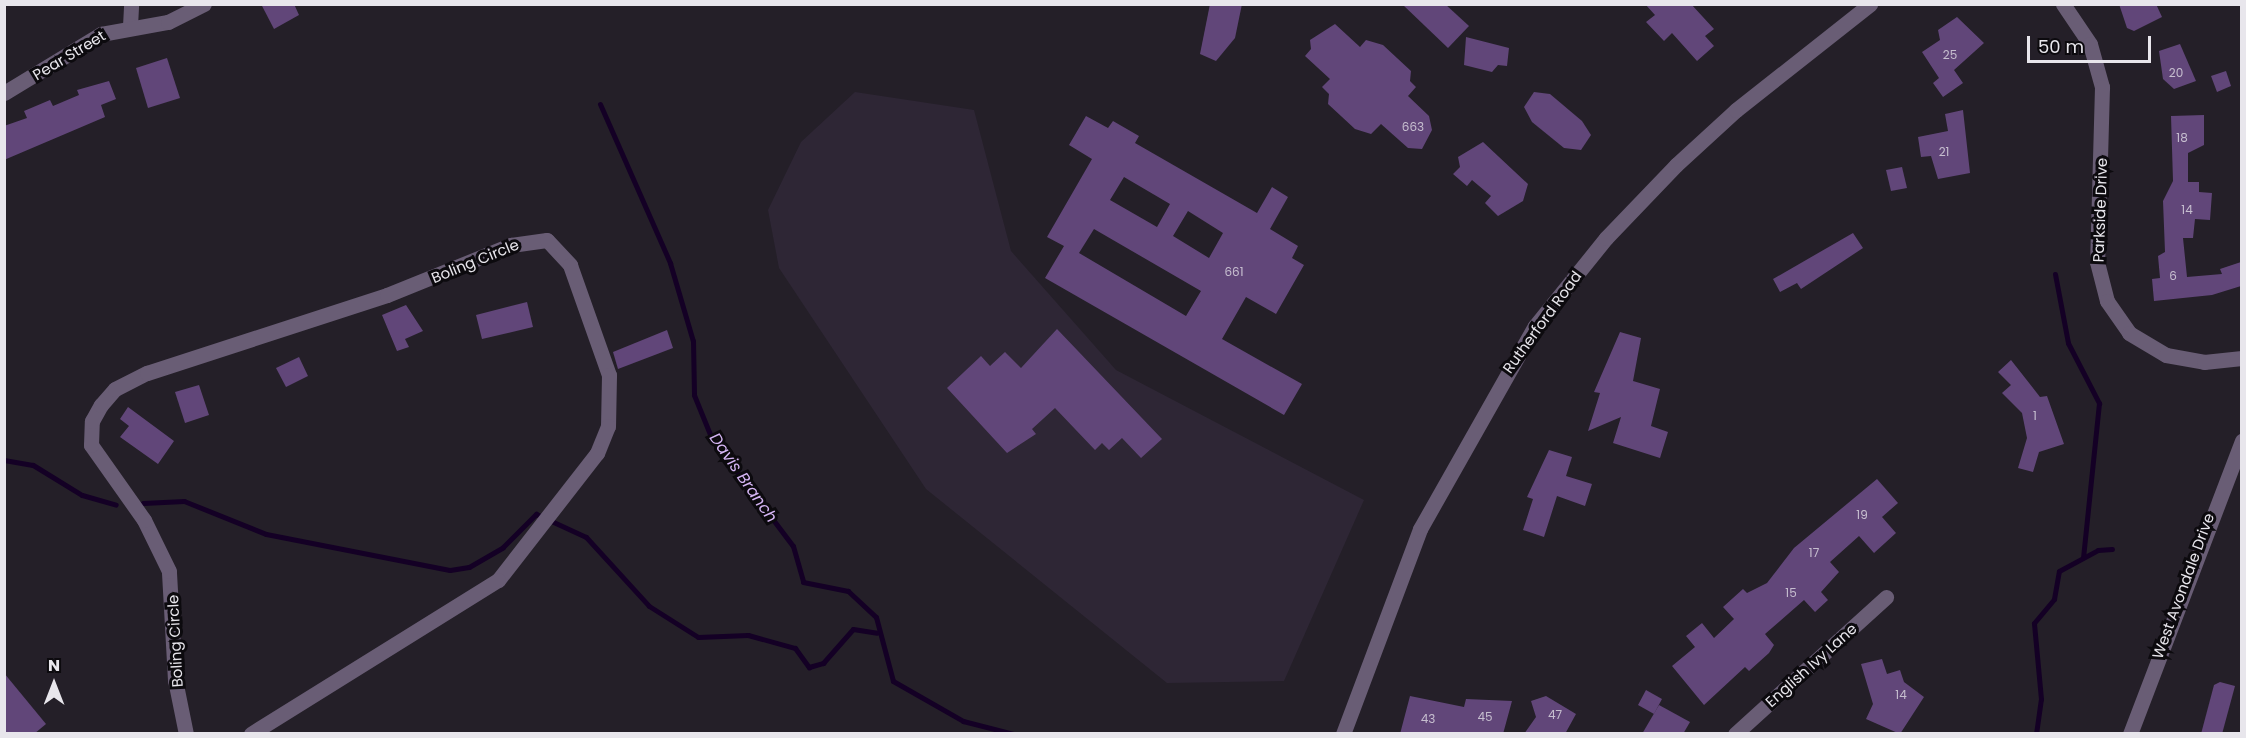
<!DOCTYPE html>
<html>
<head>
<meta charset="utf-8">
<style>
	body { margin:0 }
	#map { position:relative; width:2246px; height:738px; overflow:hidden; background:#241f28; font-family:Poppins,sans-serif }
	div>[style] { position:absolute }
	.built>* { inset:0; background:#2e2635 }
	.stream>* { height:5px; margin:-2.5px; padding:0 2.5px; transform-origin:2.5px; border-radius:2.5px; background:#140025 }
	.building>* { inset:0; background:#614679 }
	.minor>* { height:15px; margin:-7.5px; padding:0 7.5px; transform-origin:7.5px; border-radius:7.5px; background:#695d75 }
	.tertiary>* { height:15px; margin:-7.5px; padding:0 7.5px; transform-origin:7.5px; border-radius:7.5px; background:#695d75 }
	span { translate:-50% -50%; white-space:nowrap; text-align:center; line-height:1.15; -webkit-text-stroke:6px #0c0a0e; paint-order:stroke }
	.number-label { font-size:12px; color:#c6becf }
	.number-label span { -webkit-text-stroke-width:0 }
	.street-label { font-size:15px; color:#e8e6ec }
	.water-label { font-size:16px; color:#d5b5f4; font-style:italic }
	.frame { position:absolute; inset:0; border:6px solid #e8e6ec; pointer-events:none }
	.north { position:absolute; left:24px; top:654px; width:60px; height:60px; -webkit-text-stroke:4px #0c0a0e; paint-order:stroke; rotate:0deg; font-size:16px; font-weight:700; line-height:24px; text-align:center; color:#e8e6ec }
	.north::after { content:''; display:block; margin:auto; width:21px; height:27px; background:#e8e6ec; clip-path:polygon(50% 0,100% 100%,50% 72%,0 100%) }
	.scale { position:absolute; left:2027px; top:36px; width:124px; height:27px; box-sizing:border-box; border:3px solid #e8e6ec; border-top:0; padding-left:8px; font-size:18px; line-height:21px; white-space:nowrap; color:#e8e6ec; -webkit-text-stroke:4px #0c0a0e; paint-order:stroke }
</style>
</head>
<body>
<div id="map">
	<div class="built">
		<div style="clip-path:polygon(855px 92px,974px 110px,1011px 251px,1116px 370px,1364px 500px,1284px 681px,1167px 683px,926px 489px,779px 268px,768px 210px,801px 142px)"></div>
	</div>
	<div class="stream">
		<div style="left:600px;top:104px;width:174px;rotate:66.2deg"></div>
		<div style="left:670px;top:263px;width:81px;rotate:73.6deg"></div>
		<div style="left:693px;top:341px;width:54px;rotate:88.9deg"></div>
		<div style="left:694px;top:395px;width:48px;rotate:67.8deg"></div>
		<div style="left:712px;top:439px;width:134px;rotate:52.9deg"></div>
		<div style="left:793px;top:546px;width:37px;rotate:74deg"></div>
		<div style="left:803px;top:582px;width:46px;rotate:11.3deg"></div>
		<div style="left:848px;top:591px;width:38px;rotate:43deg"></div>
		<div style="left:876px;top:617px;width:66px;rotate:75.1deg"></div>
		<div style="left:893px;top:681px;width:81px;rotate:29.7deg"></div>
		<div style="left:963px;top:721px;width:53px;rotate:14.3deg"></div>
		<div style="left:2055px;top:274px;width:70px;rotate:79.3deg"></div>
		<div style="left:2068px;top:343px;width:68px;rotate:62.7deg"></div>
		<div style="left:2099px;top:403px;width:155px;rotate:95.9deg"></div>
		<div style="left:4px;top:460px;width:29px;rotate:10deg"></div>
		<div style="left:33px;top:465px;width:57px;rotate:31.5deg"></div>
		<div style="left:82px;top:495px;width:35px;rotate:16deg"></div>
		<div style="left:143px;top:503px;width:41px;rotate:-2.8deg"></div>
		<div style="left:184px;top:501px;width:88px;rotate:21.9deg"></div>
		<div style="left:266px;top:534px;width:187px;rotate:11.1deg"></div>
		<div style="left:450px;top:570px;width:19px;rotate:-9deg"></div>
		<div style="left:469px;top:567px;width:39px;rotate:-30deg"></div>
		<div style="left:503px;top:547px;width:47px;rotate:-45deg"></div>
		<div style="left:536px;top:514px;width:55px;rotate:24.7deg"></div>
		<div style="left:586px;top:537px;width:93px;rotate:47.6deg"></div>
		<div style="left:649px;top:606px;width:58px;rotate:32.3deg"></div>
		<div style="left:698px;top:637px;width:50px;rotate:-2.3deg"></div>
		<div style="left:748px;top:635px;width:49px;rotate:15.5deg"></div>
		<div style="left:795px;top:648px;width:24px;rotate:54deg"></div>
		<div style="left:809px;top:667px;width:15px;rotate:-16deg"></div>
		<div style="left:823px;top:663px;width:45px;rotate:-48.6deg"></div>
		<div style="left:853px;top:629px;width:24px;rotate:9deg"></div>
		<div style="left:2036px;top:734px;width:35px;rotate:-82deg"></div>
		<div style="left:2041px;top:699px;width:76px;rotate:-95.3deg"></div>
		<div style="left:2034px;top:623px;width:31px;rotate:-50deg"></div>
		<div style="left:2054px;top:599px;width:28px;rotate:-80deg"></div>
		<div style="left:2059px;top:571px;width:44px;rotate:-28.3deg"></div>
		<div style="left:2098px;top:550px;width:14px;rotate:-4deg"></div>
	</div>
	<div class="building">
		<div style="clip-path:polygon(261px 4px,294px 4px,299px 15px,274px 29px)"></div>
		<div style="clip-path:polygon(1210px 4px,1242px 4px,1235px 38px,1216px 61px,1200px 54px)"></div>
		<div style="clip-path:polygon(1402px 4px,1445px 4px,1469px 26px,1448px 48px)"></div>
		<div style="clip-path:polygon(1645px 4px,1691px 4px,1714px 29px,1705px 36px,1714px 46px,1697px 61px,1672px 33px,1664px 41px,1646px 22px,1655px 15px)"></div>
		<div style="clip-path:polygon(2119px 4px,2156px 4px,2162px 17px,2134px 31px,2127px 28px)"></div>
		<div style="clip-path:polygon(1957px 17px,1984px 43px,1954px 70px,1963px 83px,1943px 97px,1933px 83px,1939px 78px,1922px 52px,1940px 40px,1938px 30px)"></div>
		<div style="clip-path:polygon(1335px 24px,1360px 47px,1366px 40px,1383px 45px,1411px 71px,1410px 81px,1416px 87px,1408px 96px,1429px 116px,1432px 130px,1422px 149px,1408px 148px,1381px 124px,1371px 134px,1355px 129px,1328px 104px,1329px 94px,1322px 87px,1330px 79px,1305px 56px,1311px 49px,1310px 40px)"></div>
		<div style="clip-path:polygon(1466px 37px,1509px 48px,1507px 66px,1498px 65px,1492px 72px,1464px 65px)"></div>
		<div style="clip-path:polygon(2180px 44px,2196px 81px,2174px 89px,2163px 79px,2159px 51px)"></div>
		<div style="clip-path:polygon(167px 58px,180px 98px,148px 108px,136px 68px)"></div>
		<div style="clip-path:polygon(2226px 71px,2231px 86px,2217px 92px,2211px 76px)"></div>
		<div style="clip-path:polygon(109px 81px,116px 99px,101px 105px,105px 117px,4px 160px,4px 126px,27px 118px,24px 111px,50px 100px,53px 106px,79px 95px,77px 90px)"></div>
		<div style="clip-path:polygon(1534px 92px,1550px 94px,1582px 121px,1591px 135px,1581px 150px,1564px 148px,1532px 122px,1524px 107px)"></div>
		<div style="clip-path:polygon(1963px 110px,1970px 173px,1938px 179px,1931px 156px,1921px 157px,1918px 137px,1948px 131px,1945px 114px)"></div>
		<div style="clip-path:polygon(2204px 115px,2204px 145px,2188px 153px,2188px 182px,2199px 182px,2199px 192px,2212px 193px,2210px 220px,2195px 219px,2193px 238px,2183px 238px,2187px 277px,2222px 274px,2220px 269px,2241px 262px,2241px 286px,2212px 295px,2154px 301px,2152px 279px,2160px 278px,2158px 256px,2165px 252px,2163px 201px,2173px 181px,2171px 116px)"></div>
		<div style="clip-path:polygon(evenodd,1086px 116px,1108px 128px,1113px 121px,1139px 136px,1135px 143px,1257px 213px,1272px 187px,1288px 197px,1270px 229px,1298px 246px,1292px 258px,1304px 265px,1276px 314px,1246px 297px,1222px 339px,1302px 384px,1284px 415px,1045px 278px,1064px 246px,1047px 237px,1092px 159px,1069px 145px,1086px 116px,1124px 177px,1170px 204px,1157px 227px,1110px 200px,1124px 177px,1086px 116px,1188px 211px,1223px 233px,1209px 258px,1173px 236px,1188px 211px,1086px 116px,1094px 229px,1201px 291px,1186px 316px,1079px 253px,1094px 229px)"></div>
		<div style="clip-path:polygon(1483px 142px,1528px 184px,1523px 201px,1498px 216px,1485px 203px,1491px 196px,1472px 180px,1467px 186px,1453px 174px,1460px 167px,1458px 157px)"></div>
		<div style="clip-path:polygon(1902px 167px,1907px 188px,1891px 191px,1886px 170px)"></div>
		<div style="clip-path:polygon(1853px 233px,1863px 248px,1801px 289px,1797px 283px,1780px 292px,1773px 279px)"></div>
		<div style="clip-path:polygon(527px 302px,533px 327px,482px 339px,476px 315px)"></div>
		<div style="clip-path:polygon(406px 305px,423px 331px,405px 339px,409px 347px,397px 351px,382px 315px)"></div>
		<div style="clip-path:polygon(1057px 329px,1162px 439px,1141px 458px,1122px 438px,1109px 450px,1102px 443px,1095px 450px,1055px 408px,1032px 429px,1036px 434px,1007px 453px,947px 388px,981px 356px,990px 366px,1005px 352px,1021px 368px)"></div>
		<div style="clip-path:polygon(667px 330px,673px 348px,618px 369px,613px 352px)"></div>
		<div style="clip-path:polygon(1620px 332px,1641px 338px,1633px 381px,1660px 389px,1651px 426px,1668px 432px,1660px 458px,1613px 443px,1621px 417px,1588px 431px,1600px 393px,1594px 392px)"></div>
		<div style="clip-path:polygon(299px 357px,308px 376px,286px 387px,276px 368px)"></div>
		<div style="clip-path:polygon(2011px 360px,2040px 397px,2047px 396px,2064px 444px,2039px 452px,2033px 472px,2018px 468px,2027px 438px,2022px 413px,2002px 393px,2011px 385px,1998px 372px)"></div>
		<div style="clip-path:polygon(199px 385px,209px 415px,185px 423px,175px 392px)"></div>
		<div style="clip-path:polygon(128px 407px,174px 441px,158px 464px,120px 437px,129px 426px,120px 419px)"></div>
		<div style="clip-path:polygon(1549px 450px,1572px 457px,1566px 476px,1592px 484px,1585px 506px,1557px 496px,1544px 537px,1523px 530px,1533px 499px,1527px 497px)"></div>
		<div style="clip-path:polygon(1877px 479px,1898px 503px,1882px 517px,1896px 533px,1874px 553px,1859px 536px,1830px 562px,1839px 572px,1821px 592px,1828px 600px,1815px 612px,1804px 600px,1765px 634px,1774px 645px,1769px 653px,1749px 671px,1745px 667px,1704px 705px,1672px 666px,1695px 647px,1686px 636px,1702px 623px,1714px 638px,1734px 619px,1723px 607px,1743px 589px,1747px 593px,1767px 583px,1794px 548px)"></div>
		<div style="clip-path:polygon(1882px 659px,1887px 674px,1900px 670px,1904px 682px,1924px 697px,1900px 734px,1866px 719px,1873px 704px,1861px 664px)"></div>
		<div style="clip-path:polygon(4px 673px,46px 724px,34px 734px,4px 734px)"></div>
		<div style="clip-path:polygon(2220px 682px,2235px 686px,2222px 734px,2201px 734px,2214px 685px)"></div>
		<div style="clip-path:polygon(1646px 690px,1662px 699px,1654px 714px,1638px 705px)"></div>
		<div style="clip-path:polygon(1410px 696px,1464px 707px,1466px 699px,1512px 701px,1503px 734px,1400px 734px)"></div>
		<div style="clip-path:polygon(1546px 696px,1576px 714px,1565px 734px,1524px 734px,1536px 717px,1531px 701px)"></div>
		<div style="clip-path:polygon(1659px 705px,1690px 722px,1683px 734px,1642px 734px)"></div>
	</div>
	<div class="minor">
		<div style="left:2063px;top:4px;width:48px;rotate:56deg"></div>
		<div style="left:2090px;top:44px;width:45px;rotate:74.4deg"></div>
		<div style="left:2102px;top:87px;width:175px;rotate:91.6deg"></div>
		<div style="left:2097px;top:262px;width:40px;rotate:75.6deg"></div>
		<div style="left:2107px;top:301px;width:39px;rotate:55deg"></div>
		<div style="left:2129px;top:333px;width:43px;rotate:30.7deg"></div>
		<div style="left:2166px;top:355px;width:39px;rotate:10deg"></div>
		<div style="left:2204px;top:362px;width:38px;rotate:-6deg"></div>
		<div style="left:130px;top:26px;width:22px;rotate:-87deg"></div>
		<div style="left:4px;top:93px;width:114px;rotate:-31.3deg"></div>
		<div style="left:101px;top:34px;width:68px;rotate:-10.2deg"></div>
		<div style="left:168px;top:22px;width:40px;rotate:-26.6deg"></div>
		<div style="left:186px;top:734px;width:55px;rotate:-101.5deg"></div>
		<div style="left:175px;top:680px;width:109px;rotate:-93.2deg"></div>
		<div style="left:169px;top:571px;width:57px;rotate:-116.1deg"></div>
		<div style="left:144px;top:520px;width:92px;rotate:-125.2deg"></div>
		<div style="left:91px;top:445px;width:24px;rotate:-88deg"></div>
		<div style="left:92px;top:421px;width:18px;rotate:-61deg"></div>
		<div style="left:101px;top:405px;width:21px;rotate:-49deg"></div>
		<div style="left:115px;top:389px;width:36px;rotate:-27deg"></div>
		<div style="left:147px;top:373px;width:252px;rotate:-18deg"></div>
		<div style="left:387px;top:295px;width:134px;rotate:-22deg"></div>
		<div style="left:511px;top:245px;width:36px;rotate:-8deg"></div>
		<div style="left:547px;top:240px;width:34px;rotate:47deg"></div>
		<div style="left:570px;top:265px;width:117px;rotate:70.5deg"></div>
		<div style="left:609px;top:375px;width:51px;rotate:91.1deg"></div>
		<div style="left:608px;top:426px;width:29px;rotate:112deg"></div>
		<div style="left:597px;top:453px;width:161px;rotate:127.9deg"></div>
		<div style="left:498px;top:580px;width:291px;rotate:148.1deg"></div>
		<div style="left:1735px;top:734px;width:204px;rotate:-42.2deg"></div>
		<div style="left:2130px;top:734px;width:314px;rotate:-69.1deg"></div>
	</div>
	<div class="tertiary">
		<div style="left:1343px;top:734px;width:219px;rotate:-69.4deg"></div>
		<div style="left:1420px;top:529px;width:233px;rotate:-60.5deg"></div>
		<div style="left:1535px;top:326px;width:113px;rotate:-51.1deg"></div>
		<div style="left:1606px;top:238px;width:101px;rotate:-46.2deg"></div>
		<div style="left:1676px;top:165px;width:81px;rotate:-42.5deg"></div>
		<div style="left:1736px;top:110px;width:171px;rotate:-38.3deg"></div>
	</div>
	<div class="number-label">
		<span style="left:1950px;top:55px">25</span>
		<span style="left:2176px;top:73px">20</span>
		<span style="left:1413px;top:127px">663</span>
		<span style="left:2182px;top:138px">18</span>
		<span style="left:1944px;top:152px">21</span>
		<span style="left:2187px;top:210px">14</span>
		<span style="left:1234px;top:272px">661</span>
		<span style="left:2173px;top:276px">6</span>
		<span style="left:2035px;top:416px">1</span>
		<span style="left:1862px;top:515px">19</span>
		<span style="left:1814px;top:553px">17</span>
		<span style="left:1791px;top:593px">15</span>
		<span style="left:1901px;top:695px">14</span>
		<span style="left:1555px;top:715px">47</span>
		<span style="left:1485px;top:717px">45</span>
		<span style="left:1428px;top:719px">43</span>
	</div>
	<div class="street-label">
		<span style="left:69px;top:55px;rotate:-31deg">Pear Street</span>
		<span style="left:2100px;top:210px;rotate:-88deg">Parkside Drive</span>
		<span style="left:475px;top:261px;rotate:-22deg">Boling Circle</span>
		<span style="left:1542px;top:322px;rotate:-54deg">Rutherford Road</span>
		<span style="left:2183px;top:586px;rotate:-70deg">West Avondale Drive</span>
		<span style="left:175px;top:641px;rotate:-93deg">Boling Circle</span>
		<span style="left:1811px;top:665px;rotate:-42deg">English Ivy Lane</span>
	</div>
	<div class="water-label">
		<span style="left:743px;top:478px;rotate:55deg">Davis Branch</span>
	</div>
	<div class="frame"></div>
	<div class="north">N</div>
	<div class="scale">50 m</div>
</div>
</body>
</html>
